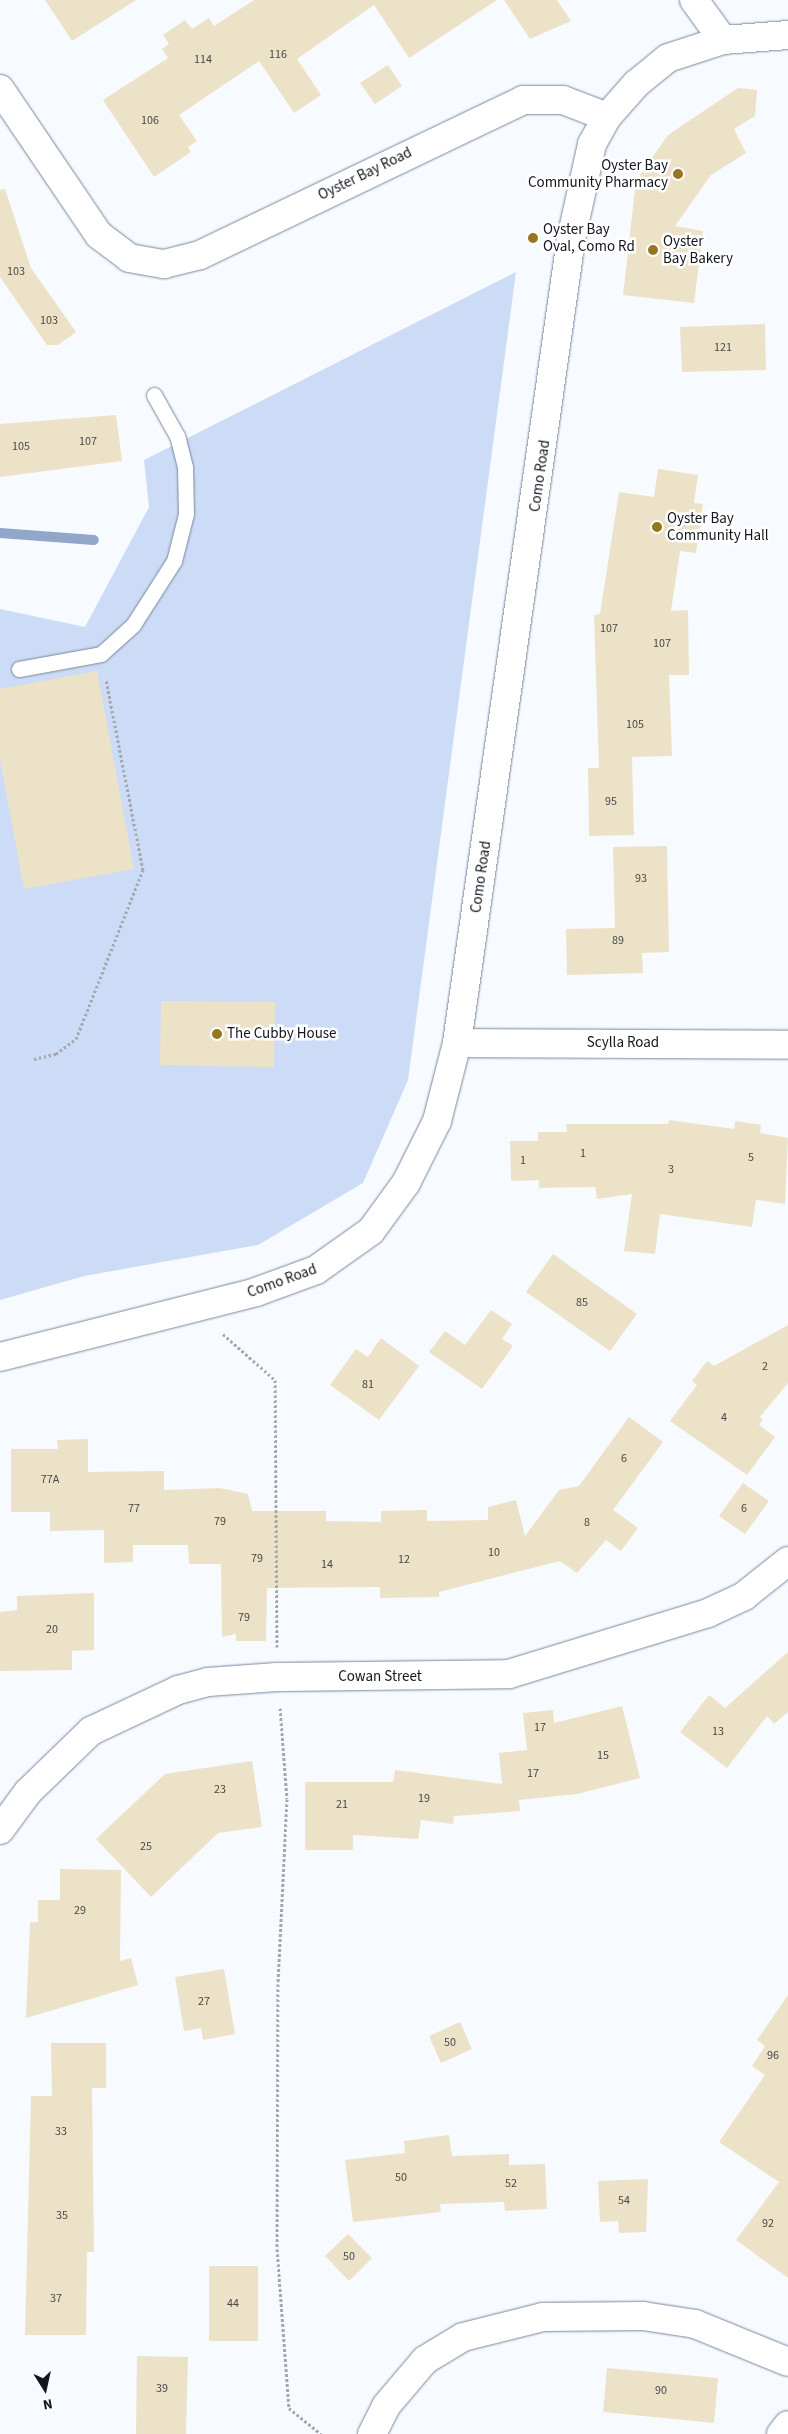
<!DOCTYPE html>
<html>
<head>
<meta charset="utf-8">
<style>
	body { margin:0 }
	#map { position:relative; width:788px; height:2434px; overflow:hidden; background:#f7faff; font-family:"Source Sans 3",sans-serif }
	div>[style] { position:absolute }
	.green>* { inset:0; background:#ccdcf6 }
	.stream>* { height:10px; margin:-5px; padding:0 5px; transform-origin:5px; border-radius:5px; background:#91a6c9 }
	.building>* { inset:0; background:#ece2c8 }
	.path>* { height:3px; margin-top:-1.5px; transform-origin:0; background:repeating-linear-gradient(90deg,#a4a7ad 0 2.5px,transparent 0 5px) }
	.roads { filter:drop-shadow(0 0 1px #79869c) drop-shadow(0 0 1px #79869c) }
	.service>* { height:15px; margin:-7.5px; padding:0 7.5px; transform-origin:7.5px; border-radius:7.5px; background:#fff }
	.minor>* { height:28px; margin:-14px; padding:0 14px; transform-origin:14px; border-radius:14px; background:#fff }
	.tertiary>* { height:28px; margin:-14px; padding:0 14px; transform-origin:14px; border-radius:14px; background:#fff }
	.dots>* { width:14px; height:14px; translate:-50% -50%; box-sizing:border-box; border:2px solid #fff; border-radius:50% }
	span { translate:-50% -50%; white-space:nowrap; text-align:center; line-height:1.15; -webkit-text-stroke:5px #fff; paint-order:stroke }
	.number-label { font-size:12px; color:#484848 }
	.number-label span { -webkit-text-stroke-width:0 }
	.poi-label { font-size:15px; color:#11151d }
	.right { translate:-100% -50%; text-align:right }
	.left { translate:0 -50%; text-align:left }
	.street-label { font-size:15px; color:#11151d }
	.north { position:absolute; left:20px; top:2364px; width:50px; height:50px; -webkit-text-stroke:4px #fff; paint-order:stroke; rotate:170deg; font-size:14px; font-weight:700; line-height:20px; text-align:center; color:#11151d }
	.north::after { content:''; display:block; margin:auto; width:18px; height:22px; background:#11151d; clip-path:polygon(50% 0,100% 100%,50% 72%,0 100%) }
</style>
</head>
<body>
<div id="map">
	<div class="green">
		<div style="clip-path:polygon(516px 272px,408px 1080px,363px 1183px,258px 1245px,84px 1276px,0 1300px,0 609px,85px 627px,149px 507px,144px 460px)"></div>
	</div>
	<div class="stream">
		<div style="left:0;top:533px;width:94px;rotate:4.3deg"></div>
	</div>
	<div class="building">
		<div style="clip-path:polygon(45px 0,136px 0,72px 41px)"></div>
		<div style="clip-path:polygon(254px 0,497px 0,409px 58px,374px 5px,297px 59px,321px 95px,294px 113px,259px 61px,179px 115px,197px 141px,188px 147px,191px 152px,154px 177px,103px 100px,168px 58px,162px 49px,169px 44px,163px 35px,185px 20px,192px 29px,209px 18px,214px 26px)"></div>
		<div style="clip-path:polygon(504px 0,557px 0,571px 21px,530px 39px)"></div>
		<div style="clip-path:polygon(388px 65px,402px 86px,375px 104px,360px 83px)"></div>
		<div style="clip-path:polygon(738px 88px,757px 90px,755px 116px,734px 129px,746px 153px,711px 175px,675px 226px,703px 231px,694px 303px,623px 295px,636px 181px,668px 135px)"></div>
		<div style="clip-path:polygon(5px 189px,31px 268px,76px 332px,58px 345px,47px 345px,0 277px,0 190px)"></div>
		<div style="clip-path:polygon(765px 324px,766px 370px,682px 372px,680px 327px)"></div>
		<div style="clip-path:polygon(116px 415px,122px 461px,0 477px,0 424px)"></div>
		<div style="clip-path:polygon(658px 469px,698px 475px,694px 503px,703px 504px,696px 553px,680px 551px,671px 611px,688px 610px,689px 675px,669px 675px,672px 756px,632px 757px,634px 835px,589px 836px,588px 768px,599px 768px,594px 615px,600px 614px,619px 492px,654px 497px)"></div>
		<div style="clip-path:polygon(97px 671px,134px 869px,24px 889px,0 760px,0 689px)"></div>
		<div style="clip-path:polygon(667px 846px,669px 952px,642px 953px,643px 973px,567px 975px,566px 929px,615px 928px,613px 847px)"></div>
		<div style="clip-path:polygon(161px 1001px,275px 1002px,274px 1067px,160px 1065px)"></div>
		<div style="clip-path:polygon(669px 1120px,734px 1129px,735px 1121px,761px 1125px,760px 1133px,788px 1138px,785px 1204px,756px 1200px,752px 1227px,660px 1214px,655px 1254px,624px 1251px,632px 1194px,597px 1199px,595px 1187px,539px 1188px,539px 1180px,511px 1181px,510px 1141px,538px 1141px,538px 1132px,567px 1132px,566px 1124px,668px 1124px)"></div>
		<div style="clip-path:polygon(553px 1254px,637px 1314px,610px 1351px,526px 1292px)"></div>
		<div style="clip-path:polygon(491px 1310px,512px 1324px,502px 1339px,513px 1346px,482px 1389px,429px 1352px,445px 1331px,465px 1345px)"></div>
		<div style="clip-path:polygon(788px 1325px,788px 1383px,760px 1417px,763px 1419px,759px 1425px,775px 1437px,747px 1475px,670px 1421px,697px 1385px,692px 1381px,707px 1361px,714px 1366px)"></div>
		<div style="clip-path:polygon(381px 1338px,419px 1366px,379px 1420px,330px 1385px,356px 1349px,368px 1357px)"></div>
		<div style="clip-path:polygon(629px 1417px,663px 1442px,613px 1510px,638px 1528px,621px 1551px,606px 1540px,577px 1573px,560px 1561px,439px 1592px,439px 1597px,380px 1598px,380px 1587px,267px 1588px,266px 1641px,236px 1641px,236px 1634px,222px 1637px,221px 1564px,189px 1564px,188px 1545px,133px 1545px,133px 1562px,104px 1563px,104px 1530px,50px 1531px,50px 1512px,11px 1512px,11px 1449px,58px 1449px,57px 1440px,88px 1439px,88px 1472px,164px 1471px,164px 1490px,220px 1488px,248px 1494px,252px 1511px,326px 1511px,326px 1521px,381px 1522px,381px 1511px,427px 1510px,427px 1521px,488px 1520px,488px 1507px,516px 1500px,525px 1536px,559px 1490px,579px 1486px)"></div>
		<div style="clip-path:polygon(743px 1483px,769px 1501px,745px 1534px,719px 1516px)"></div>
		<div style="clip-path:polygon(94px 1593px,94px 1650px,72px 1651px,72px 1670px,0 1671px,0 1612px,17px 1610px,17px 1596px)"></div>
		<div style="clip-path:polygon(788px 1652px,788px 1712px,774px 1724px,767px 1716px,727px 1768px,680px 1732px,709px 1695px,725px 1708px)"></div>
		<div style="clip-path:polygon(622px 1706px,640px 1778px,577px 1794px,519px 1800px,520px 1811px,454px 1816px,453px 1824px,421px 1820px,418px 1839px,353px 1835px,353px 1850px,305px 1850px,305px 1782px,393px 1782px,395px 1770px,502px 1784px,499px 1753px,527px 1750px,523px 1713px,553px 1710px,554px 1723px)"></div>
		<div style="clip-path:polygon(252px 1761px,262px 1827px,218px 1833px,151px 1897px,96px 1839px,165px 1774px)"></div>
		<div style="clip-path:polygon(60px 1869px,121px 1870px,120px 1961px,131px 1958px,138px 1985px,26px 2018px,30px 1922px,38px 1922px,38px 1900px,60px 1900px)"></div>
		<div style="clip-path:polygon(224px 1969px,235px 2034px,203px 2040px,201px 2028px,184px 2031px,175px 1977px)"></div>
		<div style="clip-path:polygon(788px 1995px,788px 2278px,736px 2240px,779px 2182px,719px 2142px,765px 2075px,752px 2066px,765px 2046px,757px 2040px)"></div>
		<div style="clip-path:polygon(460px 2022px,472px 2049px,441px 2063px,429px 2036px)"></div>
		<div style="clip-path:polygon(51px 2043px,106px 2043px,106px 2088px,92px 2088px,94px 2252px,87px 2252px,86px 2335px,25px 2335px,31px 2096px,52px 2096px)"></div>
		<div style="clip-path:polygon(449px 2135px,452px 2156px,509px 2154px,509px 2165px,545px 2164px,547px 2209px,505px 2211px,504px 2202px,440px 2204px,441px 2212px,353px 2222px,345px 2160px,405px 2153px,404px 2141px)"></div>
		<div style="clip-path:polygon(648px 2179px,646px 2232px,619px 2233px,618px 2221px,600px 2222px,598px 2181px)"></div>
		<div style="clip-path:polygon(348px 2234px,372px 2258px,349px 2281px,325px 2256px)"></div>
		<div style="clip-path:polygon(209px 2266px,258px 2266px,258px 2341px,209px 2341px)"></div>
		<div style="clip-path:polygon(137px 2356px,188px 2357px,186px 2434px,136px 2434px)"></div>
		<div style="clip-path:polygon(607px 2368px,718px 2378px,714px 2423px,603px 2412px)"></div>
	</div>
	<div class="path">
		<div style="left:34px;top:1059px;width:23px;rotate:-13deg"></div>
		<div style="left:56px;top:1054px;width:25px;rotate:-37deg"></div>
		<div style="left:76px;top:1039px;width:182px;rotate:-68.4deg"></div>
		<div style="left:143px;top:870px;width:195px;rotate:-101deg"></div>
		<div style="left:223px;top:1334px;width:69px;rotate:41.5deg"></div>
		<div style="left:275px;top:1380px;width:267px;rotate:89.6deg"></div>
		<div style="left:280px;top:1708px;width:91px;rotate:85.6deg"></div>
		<div style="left:287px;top:1799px;width:185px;rotate:92.8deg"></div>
		<div style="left:278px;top:1984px;width:265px;rotate:90.2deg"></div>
		<div style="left:277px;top:2249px;width:159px;rotate:85.7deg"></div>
		<div style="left:289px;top:2408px;width:41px;rotate:39.1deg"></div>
	</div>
	<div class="roads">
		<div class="service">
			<div style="left:19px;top:669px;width:83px;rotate:-10.4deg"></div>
			<div style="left:101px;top:654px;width:43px;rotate:-42.2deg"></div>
			<div style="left:133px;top:625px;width:76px;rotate:-57.4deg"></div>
			<div style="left:174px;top:561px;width:49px;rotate:-75.7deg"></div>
			<div style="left:186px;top:514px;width:47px;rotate:-91.2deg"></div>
			<div style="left:185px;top:467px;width:32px;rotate:-104deg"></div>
			<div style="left:177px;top:436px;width:47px;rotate:-119.3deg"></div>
		</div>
		<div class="minor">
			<div style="left:694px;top:0;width:49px;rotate:54.1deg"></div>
			<div style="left:0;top:89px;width:176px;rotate:55.9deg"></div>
			<div style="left:99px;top:235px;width:38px;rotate:37deg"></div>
			<div style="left:129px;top:258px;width:36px;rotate:10deg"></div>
			<div style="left:164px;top:264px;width:37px;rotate:-14deg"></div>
			<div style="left:200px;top:255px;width:358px;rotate:-25.6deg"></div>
			<div style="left:523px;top:100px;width:40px"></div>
			<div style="left:563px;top:100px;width:47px;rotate:21.1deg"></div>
			<div style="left:457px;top:1043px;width:331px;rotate:0.3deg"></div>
			<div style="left:0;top:1830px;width:47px;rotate:-53.6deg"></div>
			<div style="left:28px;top:1792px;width:88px;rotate:-44.1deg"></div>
			<div style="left:91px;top:1731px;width:96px;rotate:-25.2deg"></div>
			<div style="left:178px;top:1690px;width:31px;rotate:-15deg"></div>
			<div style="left:208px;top:1682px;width:69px;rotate:-4.1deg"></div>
			<div style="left:277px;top:1677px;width:232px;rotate:-0.7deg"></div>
			<div style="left:509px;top:1674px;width:208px;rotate:-17deg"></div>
			<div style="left:708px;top:1613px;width:40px;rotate:-25deg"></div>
			<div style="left:744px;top:1596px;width:56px;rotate:-38.5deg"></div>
			<div style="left:781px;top:2434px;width:11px;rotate:-52deg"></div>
		</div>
		<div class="tertiary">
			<div style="left:0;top:1357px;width:264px;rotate:-14.2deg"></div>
			<div style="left:256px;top:1292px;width:64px;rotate:-20.1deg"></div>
			<div style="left:316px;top:1270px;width:67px;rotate:-35.3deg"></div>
			<div style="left:371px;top:1231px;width:59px;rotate:-53.9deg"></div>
			<div style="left:406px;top:1183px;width:69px;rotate:-63.4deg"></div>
			<div style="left:437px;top:1121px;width:81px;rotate:-75.6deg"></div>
			<div style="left:457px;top:1043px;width:812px;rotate:-81.93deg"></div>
			<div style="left:571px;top:239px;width:97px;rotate:-77.5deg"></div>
			<div style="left:592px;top:144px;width:31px;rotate:-61deg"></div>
			<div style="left:607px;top:117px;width:44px;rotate:-48.7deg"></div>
			<div style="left:636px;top:84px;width:41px;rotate:-39.1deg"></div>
			<div style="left:668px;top:58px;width:58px;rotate:-18.1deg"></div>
			<div style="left:723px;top:40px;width:65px;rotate:-4.4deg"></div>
			<div style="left:372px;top:2434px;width:31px;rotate:-63deg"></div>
			<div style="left:386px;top:2406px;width:60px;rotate:-49.7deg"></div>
			<div style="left:425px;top:2360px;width:44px;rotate:-31.2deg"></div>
			<div style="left:463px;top:2337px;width:82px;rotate:-14deg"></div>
			<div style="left:543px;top:2317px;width:100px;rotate:-0.6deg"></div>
			<div style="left:643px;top:2316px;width:53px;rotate:8.7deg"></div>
			<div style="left:695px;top:2324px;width:100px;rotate:22.2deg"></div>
		</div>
	</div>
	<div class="dots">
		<div style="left:678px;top:174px;background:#96771f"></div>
		<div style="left:533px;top:238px;background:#96771f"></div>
		<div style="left:653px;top:250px;background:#96771f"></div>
		<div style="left:657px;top:527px;background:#96771f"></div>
		<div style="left:217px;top:1034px;background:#96771f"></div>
	</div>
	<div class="number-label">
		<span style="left:278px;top:55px">116</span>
		<span style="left:203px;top:60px">114</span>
		<span style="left:150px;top:121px">106</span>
		<span style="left:16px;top:272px">103</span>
		<span style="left:49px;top:321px">103</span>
		<span style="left:723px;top:348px">121</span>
		<span style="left:88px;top:442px">107</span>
		<span style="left:21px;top:447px">105</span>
		<span style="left:609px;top:629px">107</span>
		<span style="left:662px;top:644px">107</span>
		<span style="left:635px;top:725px">105</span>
		<span style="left:611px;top:802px">95</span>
		<span style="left:641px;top:879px">93</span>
		<span style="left:618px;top:941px">89</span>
		<span style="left:583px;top:1154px">1</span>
		<span style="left:751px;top:1158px">5</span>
		<span style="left:523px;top:1161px">1</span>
		<span style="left:671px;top:1170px">3</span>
		<span style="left:582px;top:1303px">85</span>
		<span style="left:765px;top:1367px">2</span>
		<span style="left:368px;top:1385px">81</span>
		<span style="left:724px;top:1418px">4</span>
		<span style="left:624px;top:1459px">6</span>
		<span style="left:50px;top:1480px">77A</span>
		<span style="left:134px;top:1509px">77</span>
		<span style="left:744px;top:1509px">6</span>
		<span style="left:220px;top:1522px">79</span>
		<span style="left:587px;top:1523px">8</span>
		<span style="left:494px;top:1553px">10</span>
		<span style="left:257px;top:1559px">79</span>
		<span style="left:404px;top:1560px">12</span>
		<span style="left:327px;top:1565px">14</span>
		<span style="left:244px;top:1618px">79</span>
		<span style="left:52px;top:1630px">20</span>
		<span style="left:540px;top:1728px">17</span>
		<span style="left:718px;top:1732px">13</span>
		<span style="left:603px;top:1756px">15</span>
		<span style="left:533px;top:1774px">17</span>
		<span style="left:220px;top:1790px">23</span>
		<span style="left:424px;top:1799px">19</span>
		<span style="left:342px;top:1805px">21</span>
		<span style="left:146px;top:1847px">25</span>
		<span style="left:80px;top:1911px">29</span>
		<span style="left:204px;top:2002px">27</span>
		<span style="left:450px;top:2043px">50</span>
		<span style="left:773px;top:2056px">96</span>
		<span style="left:61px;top:2132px">33</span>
		<span style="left:401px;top:2178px">50</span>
		<span style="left:511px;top:2184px">52</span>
		<span style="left:624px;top:2201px">54</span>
		<span style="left:62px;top:2216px">35</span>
		<span style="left:768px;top:2224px">92</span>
		<span style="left:349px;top:2257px">50</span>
		<span style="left:56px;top:2299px">37</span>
		<span style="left:233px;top:2304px">44</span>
		<span style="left:162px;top:2389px">39</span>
		<span style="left:661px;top:2391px">90</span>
	</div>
	<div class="poi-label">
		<span class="right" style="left:668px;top:174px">Oyster Bay<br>Community Pharmacy</span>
		<span class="left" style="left:543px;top:238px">Oyster Bay<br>Oval, Como Rd</span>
		<span class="left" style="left:663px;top:250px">Oyster<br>Bay Bakery</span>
		<span class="left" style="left:667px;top:527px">Oyster Bay<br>Community Hall</span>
		<span class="left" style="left:227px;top:1034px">The Cubby House</span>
	</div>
	<div class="street-label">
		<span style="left:365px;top:174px;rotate:-26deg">Oyster Bay Road</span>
		<span style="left:540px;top:476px;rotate:-82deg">Como Road</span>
		<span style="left:481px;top:877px;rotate:-82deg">Como Road</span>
		<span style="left:623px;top:1043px">Scylla Road</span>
		<span style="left:282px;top:1281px;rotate:-20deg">Como Road</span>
		<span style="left:380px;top:1677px">Cowan Street</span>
	</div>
	<div class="north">N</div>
</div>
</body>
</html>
